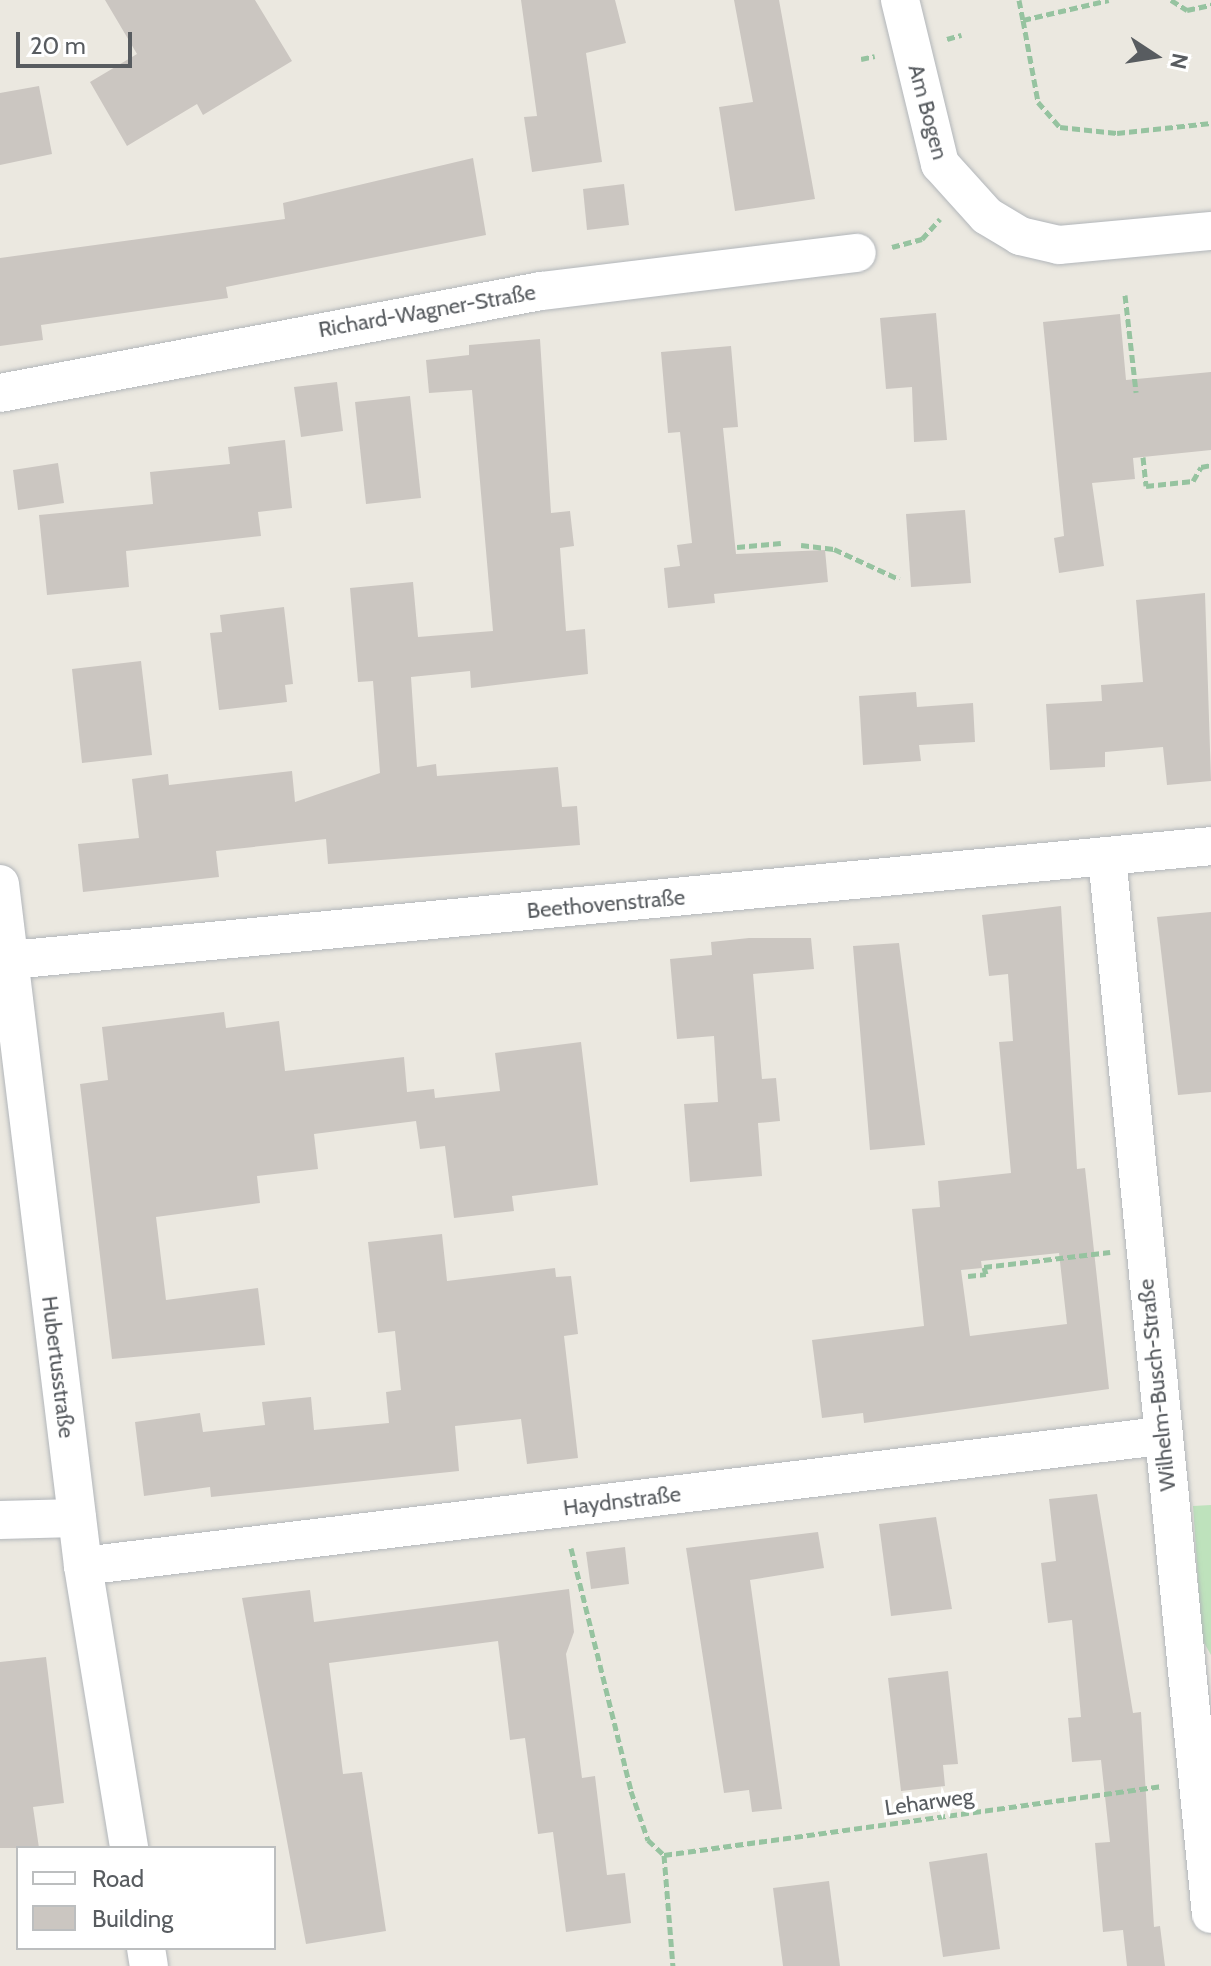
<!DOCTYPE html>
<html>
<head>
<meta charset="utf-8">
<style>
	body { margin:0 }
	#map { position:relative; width:1211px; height:1966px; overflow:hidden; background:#ebe8e0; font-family:Cabin,sans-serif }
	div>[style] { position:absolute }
	.green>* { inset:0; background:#bee2bc }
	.building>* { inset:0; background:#cbc6c1 }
	.path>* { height:5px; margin-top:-2.5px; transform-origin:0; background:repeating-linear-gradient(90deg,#96c3a0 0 8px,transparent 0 12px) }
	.roads { filter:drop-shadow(0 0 2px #b2b6ba) drop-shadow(0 0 2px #b2b6ba) }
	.minor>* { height:38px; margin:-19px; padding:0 19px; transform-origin:19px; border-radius:19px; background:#fff }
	span { translate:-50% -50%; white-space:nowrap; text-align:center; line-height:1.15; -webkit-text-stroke:7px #fff; paint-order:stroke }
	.street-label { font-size:22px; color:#585c60 }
	.legend { position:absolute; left:16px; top:1846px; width:260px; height:104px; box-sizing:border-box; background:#fff; border:2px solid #bcbebf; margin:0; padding:10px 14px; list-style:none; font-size:24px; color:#585c60 }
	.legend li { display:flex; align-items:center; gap:16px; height:40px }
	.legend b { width:40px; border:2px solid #bcbebf }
	.north { position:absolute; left:1115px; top:16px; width:80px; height:80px; -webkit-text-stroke:6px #fff; paint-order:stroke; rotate:102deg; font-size:22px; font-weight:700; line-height:32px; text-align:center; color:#585c60 }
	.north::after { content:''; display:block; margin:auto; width:28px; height:36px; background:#585c60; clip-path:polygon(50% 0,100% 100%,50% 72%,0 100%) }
	.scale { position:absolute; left:16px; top:32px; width:116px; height:36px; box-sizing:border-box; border:4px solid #585c60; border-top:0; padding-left:10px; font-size:24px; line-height:28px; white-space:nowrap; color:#585c60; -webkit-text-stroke:6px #fff; paint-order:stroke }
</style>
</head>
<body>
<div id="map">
	<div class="green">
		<div style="clip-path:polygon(1211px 1505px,1211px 1655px,1202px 1639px,1193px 1506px)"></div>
	</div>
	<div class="building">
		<div style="clip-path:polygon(105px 0,255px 0,292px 61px,203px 115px,197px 104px,127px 146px,90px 82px,137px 54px)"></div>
		<div style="clip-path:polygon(521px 0,615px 0,626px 43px,586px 53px,602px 162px,532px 172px,524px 117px,537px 116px)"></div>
		<div style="clip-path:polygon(734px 0,779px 0,815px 199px,735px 211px,719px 107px,753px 102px)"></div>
		<div style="clip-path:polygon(39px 86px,52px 154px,0 165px,0 93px)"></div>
		<div style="clip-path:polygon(473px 158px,486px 235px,226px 287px,228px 298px,41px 325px,43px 340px,0 346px,0 258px,285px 219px,283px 203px)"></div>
		<div style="clip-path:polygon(624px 184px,629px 225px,587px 230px,583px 189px)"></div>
		<div style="clip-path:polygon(936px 313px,947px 440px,914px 442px,912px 387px,886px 389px,880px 318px)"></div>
		<div style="clip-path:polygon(1120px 314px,1126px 380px,1211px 372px,1211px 450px,1133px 458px,1135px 479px,1092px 483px,1104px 566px,1059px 573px,1054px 538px,1064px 536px,1043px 322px)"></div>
		<div style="clip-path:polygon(540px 339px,551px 513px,570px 511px,574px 546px,560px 548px,566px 631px,585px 629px,588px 674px,471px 688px,470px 671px,411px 677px,417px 767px,436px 764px,437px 776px,558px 767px,562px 807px,577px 806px,580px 845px,328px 864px,326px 839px,216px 851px,219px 877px,83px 892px,78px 844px,139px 838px,132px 779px,168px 774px,169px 785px,292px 771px,295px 802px,380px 773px,373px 681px,358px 682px,350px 588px,413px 582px,418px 637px,493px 631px,472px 390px,429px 393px,426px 360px,469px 355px,469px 345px)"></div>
		<div style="clip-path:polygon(731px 346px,738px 427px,723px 428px,736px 554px,825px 550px,828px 582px,714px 594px,715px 603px,668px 608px,664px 568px,680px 566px,677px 545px,692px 543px,680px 432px,668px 433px,661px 352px)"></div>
		<div style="clip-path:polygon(337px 382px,343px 431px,301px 437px,294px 387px)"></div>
		<div style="clip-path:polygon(410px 396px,421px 498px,366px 504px,355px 402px)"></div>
		<div style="clip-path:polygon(285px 440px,292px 508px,258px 512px,261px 536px,126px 551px,129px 587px,47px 595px,39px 515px,153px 504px,150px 472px,230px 464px,228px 447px)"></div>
		<div style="clip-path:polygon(58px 463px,64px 503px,18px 510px,13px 470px)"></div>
		<div style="clip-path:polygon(965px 510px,971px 583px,911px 587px,906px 514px)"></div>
		<div style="clip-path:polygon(1205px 593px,1211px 781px,1167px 785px,1163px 747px,1105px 752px,1105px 767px,1050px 770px,1046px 704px,1102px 701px,1101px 685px,1143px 682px,1136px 600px)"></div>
		<div style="clip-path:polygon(284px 607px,293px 684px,285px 685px,287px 702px,219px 710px,210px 633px,222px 632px,220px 615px)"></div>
		<div style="clip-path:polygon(141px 661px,152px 755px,82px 763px,72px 669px)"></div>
		<div style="clip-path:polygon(916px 692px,917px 707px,973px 703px,975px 742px,919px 745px,921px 761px,863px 765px,859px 696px)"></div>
		<div style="clip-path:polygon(evenodd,1061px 906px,1077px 1169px,1085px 1168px,1109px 1389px,864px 1423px,863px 1413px,822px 1418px,812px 1340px,924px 1326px,912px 1209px,940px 1207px,938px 1181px,1011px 1173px,999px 1042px,1013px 1041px,1008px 974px,989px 976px,982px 915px,1061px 906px,1059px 1253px,1067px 1324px,970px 1336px,961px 1270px,982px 1268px,981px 1261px,1059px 1253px)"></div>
		<div style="clip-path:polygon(1211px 912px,1211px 1092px,1178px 1095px,1157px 917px)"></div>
		<div style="clip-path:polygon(749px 938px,811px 938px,814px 969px,753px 974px,762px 1079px,776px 1078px,780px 1121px,758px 1123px,762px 1176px,690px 1182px,684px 1104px,718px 1102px,714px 1036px,677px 1039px,670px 959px,712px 955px,711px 942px)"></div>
		<div style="clip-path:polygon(899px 943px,925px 1145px,870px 1150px,853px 946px)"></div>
		<div style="clip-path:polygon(224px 1012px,226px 1028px,279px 1021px,285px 1071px,404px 1057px,407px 1092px,434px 1089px,435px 1098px,500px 1091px,495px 1053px,581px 1042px,598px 1185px,512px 1196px,514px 1211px,454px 1218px,445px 1146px,420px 1149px,416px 1121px,314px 1134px,318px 1169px,257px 1176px,260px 1203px,156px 1217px,166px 1300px,258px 1288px,265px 1345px,112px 1359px,80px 1084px,108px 1080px,102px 1027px)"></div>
		<div style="clip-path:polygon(442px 1234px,447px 1281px,555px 1268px,556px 1277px,571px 1276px,578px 1334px,564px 1336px,578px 1458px,527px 1464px,521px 1419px,455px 1426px,459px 1471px,211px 1497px,210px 1487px,144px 1496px,135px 1422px,200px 1413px,203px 1432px,265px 1425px,262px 1402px,311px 1397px,314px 1430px,389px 1423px,386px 1392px,401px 1390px,395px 1331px,378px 1333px,368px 1242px)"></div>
		<div style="clip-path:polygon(1097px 1494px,1133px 1713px,1141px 1712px,1154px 1927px,1160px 1926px,1165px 1966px,1127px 1966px,1123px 1930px,1103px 1932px,1095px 1843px,1110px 1842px,1101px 1760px,1072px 1762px,1068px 1718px,1081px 1717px,1072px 1620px,1048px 1623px,1041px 1563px,1056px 1561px,1049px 1499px)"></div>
		<div style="clip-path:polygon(936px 1517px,952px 1609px,891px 1616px,879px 1524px)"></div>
		<div style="clip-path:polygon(818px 1532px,824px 1568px,750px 1580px,782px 1809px,752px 1812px,749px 1790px,724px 1793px,686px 1548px)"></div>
		<div style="clip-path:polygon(625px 1547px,629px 1584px,591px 1589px,586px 1552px)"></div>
		<div style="clip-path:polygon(569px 1589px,574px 1632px,566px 1654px,582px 1778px,595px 1776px,607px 1875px,625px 1873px,631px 1923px,566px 1932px,553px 1832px,538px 1834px,525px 1738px,510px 1740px,498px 1641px,329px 1663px,343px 1774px,362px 1772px,386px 1931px,306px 1944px,242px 1598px,310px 1590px,314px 1622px)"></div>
		<div style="clip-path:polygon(46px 1657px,64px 1803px,33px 1807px,39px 1848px,0 1848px,0 1662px)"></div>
		<div style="clip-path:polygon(948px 1671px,958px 1764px,943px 1765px,945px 1786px,901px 1791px,888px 1678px)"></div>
		<div style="clip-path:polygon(987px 1853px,1000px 1949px,943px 1957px,929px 1862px)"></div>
		<div style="clip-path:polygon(829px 1881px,840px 1966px,783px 1966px,773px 1888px)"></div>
	</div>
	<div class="path">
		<div style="left:1019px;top:0;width:20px;rotate:79deg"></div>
		<div style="left:1023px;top:20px;width:88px;rotate:-13.1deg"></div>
		<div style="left:1171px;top:0;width:19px;rotate:32deg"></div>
		<div style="left:1187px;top:10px;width:25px;rotate:-12deg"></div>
		<div style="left:1023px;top:20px;width:83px;rotate:79.6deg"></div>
		<div style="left:1038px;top:102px;width:33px;rotate:49deg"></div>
		<div style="left:1060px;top:127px;width:57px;rotate:6deg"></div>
		<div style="left:1117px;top:133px;width:95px;rotate:-6.1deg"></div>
		<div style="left:947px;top:39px;width:15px;rotate:-16deg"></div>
		<div style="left:861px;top:59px;width:14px;rotate:-12deg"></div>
		<div style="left:892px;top:247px;width:31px;rotate:-15deg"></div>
		<div style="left:922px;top:239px;width:27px;rotate:-48deg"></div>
		<div style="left:1125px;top:295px;width:98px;rotate:83.5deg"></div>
		<div style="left:1143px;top:457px;width:29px;rotate:84deg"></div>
		<div style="left:1146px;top:486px;width:47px;rotate:-6.1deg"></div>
		<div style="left:1193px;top:481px;width:16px;rotate:-60deg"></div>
		<div style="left:1201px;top:467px;width:10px;rotate:-11deg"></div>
		<div style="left:801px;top:545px;width:33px;rotate:7deg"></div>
		<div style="left:834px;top:549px;width:72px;rotate:24.8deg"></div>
		<div style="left:737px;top:547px;width:44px;rotate:-5.2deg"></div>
		<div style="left:968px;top:1276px;width:18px;rotate:-6deg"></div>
		<div style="left:986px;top:1274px;width:7px;rotate:-106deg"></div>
		<div style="left:984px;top:1267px;width:127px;rotate:-6.8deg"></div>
		<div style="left:571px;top:1548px;width:250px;rotate:76.1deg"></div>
		<div style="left:631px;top:1791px;width:52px;rotate:70.9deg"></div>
		<div style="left:648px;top:1840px;width:22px;rotate:43deg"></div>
		<div style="left:664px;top:1855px;width:111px;rotate:85.4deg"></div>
		<div style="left:664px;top:1855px;width:503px;rotate:-7.89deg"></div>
	</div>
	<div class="roads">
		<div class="minor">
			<div style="left:900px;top:0;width:169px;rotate:76.3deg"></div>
			<div style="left:940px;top:164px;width:70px;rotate:47.9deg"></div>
			<div style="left:987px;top:216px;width:39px;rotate:31deg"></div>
			<div style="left:1020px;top:236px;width:40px;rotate:13deg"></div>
			<div style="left:1059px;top:245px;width:153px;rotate:-5.3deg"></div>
			<div style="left:0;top:393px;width:551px;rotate:-10.68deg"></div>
			<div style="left:541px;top:291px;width:318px;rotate:-6.9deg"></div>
			<div style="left:1107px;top:856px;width:1063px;rotate:84.39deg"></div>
			<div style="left:0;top:884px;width:687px;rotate:83.06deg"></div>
			<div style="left:83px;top:1566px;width:286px;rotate:80.7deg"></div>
			<div style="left:0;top:961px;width:1216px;rotate:-5.42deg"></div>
			<div style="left:0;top:1520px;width:77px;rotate:-1.5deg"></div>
			<div style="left:83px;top:1566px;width:1086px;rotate:-6.88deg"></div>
			<div style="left:146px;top:1948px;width:18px;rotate:81deg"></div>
		</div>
	</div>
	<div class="street-label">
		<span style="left:928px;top:112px;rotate:75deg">Am Bogen</span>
		<span style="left:427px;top:311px;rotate:-10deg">Richard-Wagner-Straße</span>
		<span style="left:606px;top:904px;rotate:-5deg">Beethovenstraße</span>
		<span style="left:58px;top:1367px;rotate:83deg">Hubertusstraße</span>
		<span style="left:1157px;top:1385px;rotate:-96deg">Wilhelm-Busch-Straße</span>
		<span style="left:622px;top:1501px;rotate:-7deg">Haydnstraße</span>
		<span style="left:929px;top:1802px;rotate:-8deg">Leharweg</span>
	</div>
	<ul class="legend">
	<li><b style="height:10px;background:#fff"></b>Road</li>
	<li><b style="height:22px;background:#cbc6c1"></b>Building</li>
	</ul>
	<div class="north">N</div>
	<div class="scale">20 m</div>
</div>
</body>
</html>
